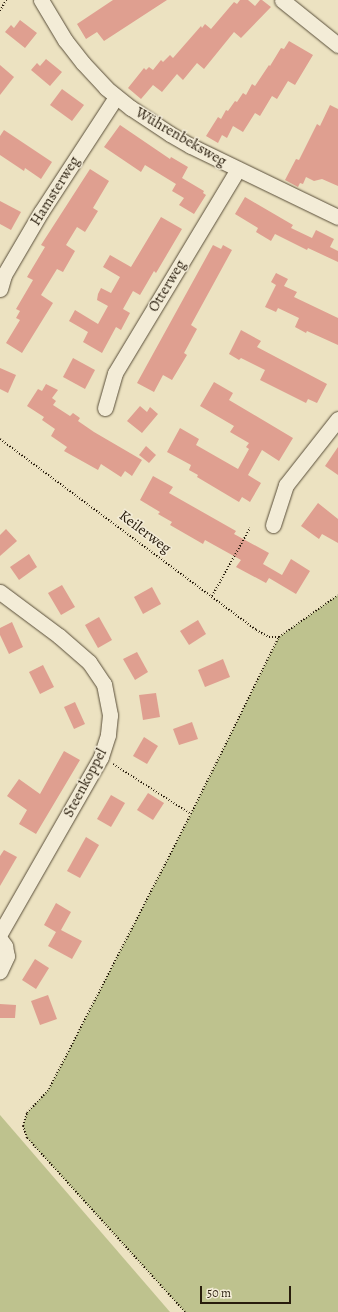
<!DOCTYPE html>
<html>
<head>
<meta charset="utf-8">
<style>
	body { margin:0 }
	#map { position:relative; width:338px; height:1312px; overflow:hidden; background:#ece2c1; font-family:Alegreya,serif }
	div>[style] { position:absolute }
	.green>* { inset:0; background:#bec28e }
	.building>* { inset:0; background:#df9f90 }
	.path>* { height:2px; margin-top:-1px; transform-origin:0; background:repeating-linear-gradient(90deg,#281c0c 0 1px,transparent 0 3px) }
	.roads { filter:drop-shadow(0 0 1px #594e39) drop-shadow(0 0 1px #594e39) }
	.street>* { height:15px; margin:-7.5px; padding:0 7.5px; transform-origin:7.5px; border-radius:7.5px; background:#f3ecd7 }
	span { translate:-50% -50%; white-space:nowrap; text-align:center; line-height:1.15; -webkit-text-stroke:3px #f3ecd7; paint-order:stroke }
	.street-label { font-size:15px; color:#281c0c }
	.scale { position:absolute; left:200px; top:1286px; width:91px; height:18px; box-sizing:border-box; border:2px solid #281c0c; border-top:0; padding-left:5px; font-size:12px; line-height:14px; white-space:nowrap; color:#281c0c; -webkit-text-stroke:3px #f3ecd7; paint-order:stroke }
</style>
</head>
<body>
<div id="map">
	<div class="green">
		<div style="clip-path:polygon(338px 595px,338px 1312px,185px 1312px,27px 1138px,23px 1126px,27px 1113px,49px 1089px,191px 814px,279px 637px)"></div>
		<div style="clip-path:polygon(0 1115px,170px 1312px,0 1312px)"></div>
	</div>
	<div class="building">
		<div style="clip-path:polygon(113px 0,167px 0,104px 41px,97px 32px,86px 39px,77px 24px)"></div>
		<div style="clip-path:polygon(240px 0,248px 0,255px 6px,260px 0,262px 0,271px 7px,241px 38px,234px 32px,204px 69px,197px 63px,183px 80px,177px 74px,162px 92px,153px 85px,141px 99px,128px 88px,144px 68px,146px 70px,149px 67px,153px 70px,161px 60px,163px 62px,170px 55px,173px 58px,201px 26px,202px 28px,205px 24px,211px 29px,234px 2px,237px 4px)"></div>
		<div style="clip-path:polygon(20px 20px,37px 33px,25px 48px,5px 32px,11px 25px,14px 28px)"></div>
		<div style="clip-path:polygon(289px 41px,313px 55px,295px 85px,288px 81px,277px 99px,272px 96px,260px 116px,255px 113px,243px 132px,233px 126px,227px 138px,222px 135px,218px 143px,206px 136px,218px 117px,221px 119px,226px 110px,228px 111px,235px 101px,237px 102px,243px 93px,246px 95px,252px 84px,255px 86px,269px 65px,270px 66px,281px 48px,284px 49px)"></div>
		<div style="clip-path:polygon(46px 59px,62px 72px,50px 86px,31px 70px,37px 63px,40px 66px)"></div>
		<div style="clip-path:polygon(0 65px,14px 77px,0 95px)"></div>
		<div style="clip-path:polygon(62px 89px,84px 105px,72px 121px,50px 105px)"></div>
		<div style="clip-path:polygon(330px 105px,338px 109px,338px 186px,322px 179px,314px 181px,306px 177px,303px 184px,300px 183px,298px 187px,285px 180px,296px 159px,299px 160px,317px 124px,320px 126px)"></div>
		<div style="clip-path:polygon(120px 125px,170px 159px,171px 157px,188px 167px,182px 178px,204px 191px,203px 193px,206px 195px,194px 214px,179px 205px,184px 198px,172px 191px,176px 184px,145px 165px,141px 172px,104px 147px)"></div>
		<div style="clip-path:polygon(4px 130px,52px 162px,41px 179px,25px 168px,24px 171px,0 155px,0 136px)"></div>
		<div style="clip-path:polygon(90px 169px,109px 181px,93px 208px,98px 211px,85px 232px,77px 227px,66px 245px,75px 251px,63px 272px,57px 269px,41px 295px,53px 303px,22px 353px,6px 343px,20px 320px,16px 318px,20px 311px,16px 309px,33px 280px,27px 277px,45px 247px,41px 245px)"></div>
		<div style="clip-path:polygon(245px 197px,293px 225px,291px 228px,312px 238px,316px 230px,334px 239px,330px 247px,338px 251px,338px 262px,308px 248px,307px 250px,275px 234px,271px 241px,256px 232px,258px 228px,235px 214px)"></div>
		<div style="clip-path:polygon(0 201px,21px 212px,11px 230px,0 224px)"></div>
		<div style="clip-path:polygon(161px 217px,182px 229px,156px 273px,154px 271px,140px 295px,133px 291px,123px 309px,130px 313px,121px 330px,116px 327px,102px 353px,83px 342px,88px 332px,69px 321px,75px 310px,98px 324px,108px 306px,97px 300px,98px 294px,101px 288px,111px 293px,120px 277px,103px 267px,110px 255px,131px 267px)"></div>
		<div style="clip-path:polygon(213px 245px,221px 249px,223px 245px,232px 250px,191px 325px,197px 329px,184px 353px,187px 355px,172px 380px,163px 375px,154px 392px,137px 383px)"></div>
		<div style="clip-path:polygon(276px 273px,288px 279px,284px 286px,297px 292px,294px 297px,338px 318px,338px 345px,307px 331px,306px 333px,295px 327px,299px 318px,278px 308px,276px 312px,265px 307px,276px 285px,271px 282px)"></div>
		<div style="clip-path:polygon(241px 330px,261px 341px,257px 347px,327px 384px,317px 403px,308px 399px,306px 403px,260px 380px,265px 370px,241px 358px,239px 360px,229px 354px)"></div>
		<div style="clip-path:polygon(73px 358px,95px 370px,85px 389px,63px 377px)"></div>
		<div style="clip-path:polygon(0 368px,16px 375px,8px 393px,0 389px)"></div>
		<div style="clip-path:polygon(214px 382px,233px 393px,229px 400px,293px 438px,279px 461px,262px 450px,248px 475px,261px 483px,250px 502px,242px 497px,239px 502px,197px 477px,198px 475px,189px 470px,191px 465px,167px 452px,180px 428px,199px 439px,196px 445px,238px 469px,249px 449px,246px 447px,249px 443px,230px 432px,234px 426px,200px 406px)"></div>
		<div style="clip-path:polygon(46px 384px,58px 390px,52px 398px,56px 401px,53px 405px,70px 416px,73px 413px,80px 418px,78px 421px,94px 432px,142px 460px,132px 476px,125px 471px,121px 477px,101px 464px,98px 470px,64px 451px,67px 447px,51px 436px,55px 429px,42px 420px,44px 417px,27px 406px,38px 389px,42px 391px)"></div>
		<div style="clip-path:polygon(140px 406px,147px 412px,150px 407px,158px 414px,142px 433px,127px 421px)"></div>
		<div style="clip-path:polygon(146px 446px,156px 455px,149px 463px,139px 455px)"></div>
		<div style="clip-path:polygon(338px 447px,338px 475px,325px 466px)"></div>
		<div style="clip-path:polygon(153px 476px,173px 487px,169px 493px,236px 531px,234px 534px,269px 553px,263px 564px,282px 575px,291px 559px,310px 571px,296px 594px,269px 578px,266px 583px,236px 567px,241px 560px,205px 540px,203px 544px,170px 525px,172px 522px,158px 514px,160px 512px,140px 500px)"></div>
		<div style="clip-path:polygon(318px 503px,338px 519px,338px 543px,322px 534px,319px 539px,301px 526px)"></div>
		<div style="clip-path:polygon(6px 529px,17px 541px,0 556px,0 535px)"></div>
		<div style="clip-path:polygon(29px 554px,37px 567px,19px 580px,10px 567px)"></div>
		<div style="clip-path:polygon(62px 585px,75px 607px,61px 615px,48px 593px)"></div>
		<div style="clip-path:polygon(152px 587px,161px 604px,143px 614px,134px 597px)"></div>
		<div style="clip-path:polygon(99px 617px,112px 640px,98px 648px,85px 625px)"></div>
		<div style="clip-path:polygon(198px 620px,206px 634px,189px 645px,180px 631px)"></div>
		<div style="clip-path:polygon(12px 622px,23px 647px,9px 654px,0 635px,0 628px)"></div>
		<div style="clip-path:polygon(137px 652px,148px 672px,135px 680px,123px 659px)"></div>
		<div style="clip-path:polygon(223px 659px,230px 677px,205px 687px,198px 670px)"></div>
		<div style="clip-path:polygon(43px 665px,54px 687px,40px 694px,29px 672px)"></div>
		<div style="clip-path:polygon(156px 693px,160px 717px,143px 720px,139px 695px)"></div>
		<div style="clip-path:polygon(75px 702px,85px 724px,74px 729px,64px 707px)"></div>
		<div style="clip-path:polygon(192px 722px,198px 739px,179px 745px,173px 729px)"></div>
		<div style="clip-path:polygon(144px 737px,158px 746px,147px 764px,133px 756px)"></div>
		<div style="clip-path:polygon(64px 751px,80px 760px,36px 834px,19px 824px,27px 810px,7px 796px,19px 779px,40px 794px)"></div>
		<div style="clip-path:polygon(148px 793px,164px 803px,153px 820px,137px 810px)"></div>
		<div style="clip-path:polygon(111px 795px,125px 803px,111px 827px,97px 819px)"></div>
		<div style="clip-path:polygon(86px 837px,99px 845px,80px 878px,67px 871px)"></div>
		<div style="clip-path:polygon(4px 850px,17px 857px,0 886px,0 856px)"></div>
		<div style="clip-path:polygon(56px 903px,71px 912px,61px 930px,82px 941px,72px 959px,48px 946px,56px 932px,44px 925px)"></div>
		<div style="clip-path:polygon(35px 959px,49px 968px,36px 989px,22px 980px)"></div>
		<div style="clip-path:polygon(48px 995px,57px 1019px,40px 1025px,31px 1001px)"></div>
		<div style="clip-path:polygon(0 1004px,16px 1005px,15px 1018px,0 1018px)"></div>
	</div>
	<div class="path">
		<div style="left:0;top:11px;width:13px;rotate:-61deg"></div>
		<div style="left:0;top:439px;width:319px;rotate:36.7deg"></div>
		<div style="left:256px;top:630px;width:15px;rotate:28deg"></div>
		<div style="left:269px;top:637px;width:10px"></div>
		<div style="left:212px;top:596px;width:78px;rotate:-60.8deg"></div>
		<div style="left:113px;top:764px;width:93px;rotate:32.7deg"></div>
		<div style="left:185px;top:1312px;width:235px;rotate:-132.2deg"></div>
		<div style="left:27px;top:1138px;width:13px;rotate:-108deg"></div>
		<div style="left:23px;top:1126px;width:14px;rotate:-73deg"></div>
		<div style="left:27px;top:1113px;width:33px;rotate:-47deg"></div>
		<div style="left:49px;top:1089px;width:309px;rotate:-62.7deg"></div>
		<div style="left:191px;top:814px;width:198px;rotate:-63.6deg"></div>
		<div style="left:279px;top:637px;width:72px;rotate:-35.4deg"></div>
	</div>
	<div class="roads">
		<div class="street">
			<div style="left:41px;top:0;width:47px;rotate:59deg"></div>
			<div style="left:65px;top:40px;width:29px;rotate:52deg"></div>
			<div style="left:83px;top:63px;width:34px;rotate:47deg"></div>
			<div style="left:106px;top:88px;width:32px;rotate:39deg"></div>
			<div style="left:131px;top:108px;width:47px;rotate:33.7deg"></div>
			<div style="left:170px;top:134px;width:24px;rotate:30deg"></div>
			<div style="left:191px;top:146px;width:163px;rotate:25.8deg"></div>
			<div style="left:282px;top:0;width:72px;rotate:38.8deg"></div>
			<div style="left:0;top:289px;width:15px;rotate:-74deg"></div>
			<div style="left:4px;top:275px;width:73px;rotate:-59.6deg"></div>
			<div style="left:41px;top:212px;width:137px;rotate:-56.9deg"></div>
			<div style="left:105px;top:408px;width:36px;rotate:-74deg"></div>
			<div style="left:115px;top:373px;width:238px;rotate:-58.9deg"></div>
			<div style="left:273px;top:525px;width:42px;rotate:-72deg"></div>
			<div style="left:286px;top:485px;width:84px;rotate:-51.8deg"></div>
			<div style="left:0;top:592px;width:74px;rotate:36.7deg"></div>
			<div style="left:59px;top:636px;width:40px;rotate:41deg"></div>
			<div style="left:89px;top:662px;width:27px;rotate:56deg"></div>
			<div style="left:104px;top:684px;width:32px;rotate:79deg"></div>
			<div style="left:110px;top:715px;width:20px;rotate:96deg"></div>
			<div style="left:108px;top:735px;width:23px;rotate:108deg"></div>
			<div style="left:101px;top:757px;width:203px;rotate:119.8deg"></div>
			<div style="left:0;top:939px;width:9px;rotate:54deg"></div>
			<div style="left:5px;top:946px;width:10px;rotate:79deg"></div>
			<div style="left:7px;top:956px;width:17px;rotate:115deg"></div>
		</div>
	</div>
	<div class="street-label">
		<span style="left:181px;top:137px;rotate:30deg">Wührenbeksweg</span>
		<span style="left:55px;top:191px;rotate:-58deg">Hamsterweg</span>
		<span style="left:167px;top:286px;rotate:-59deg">Otterweg</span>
		<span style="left:145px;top:532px;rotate:37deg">Keilerweg</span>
		<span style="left:85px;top:783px;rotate:-62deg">Steenkoppel</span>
	</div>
	<div class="scale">50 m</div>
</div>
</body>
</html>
